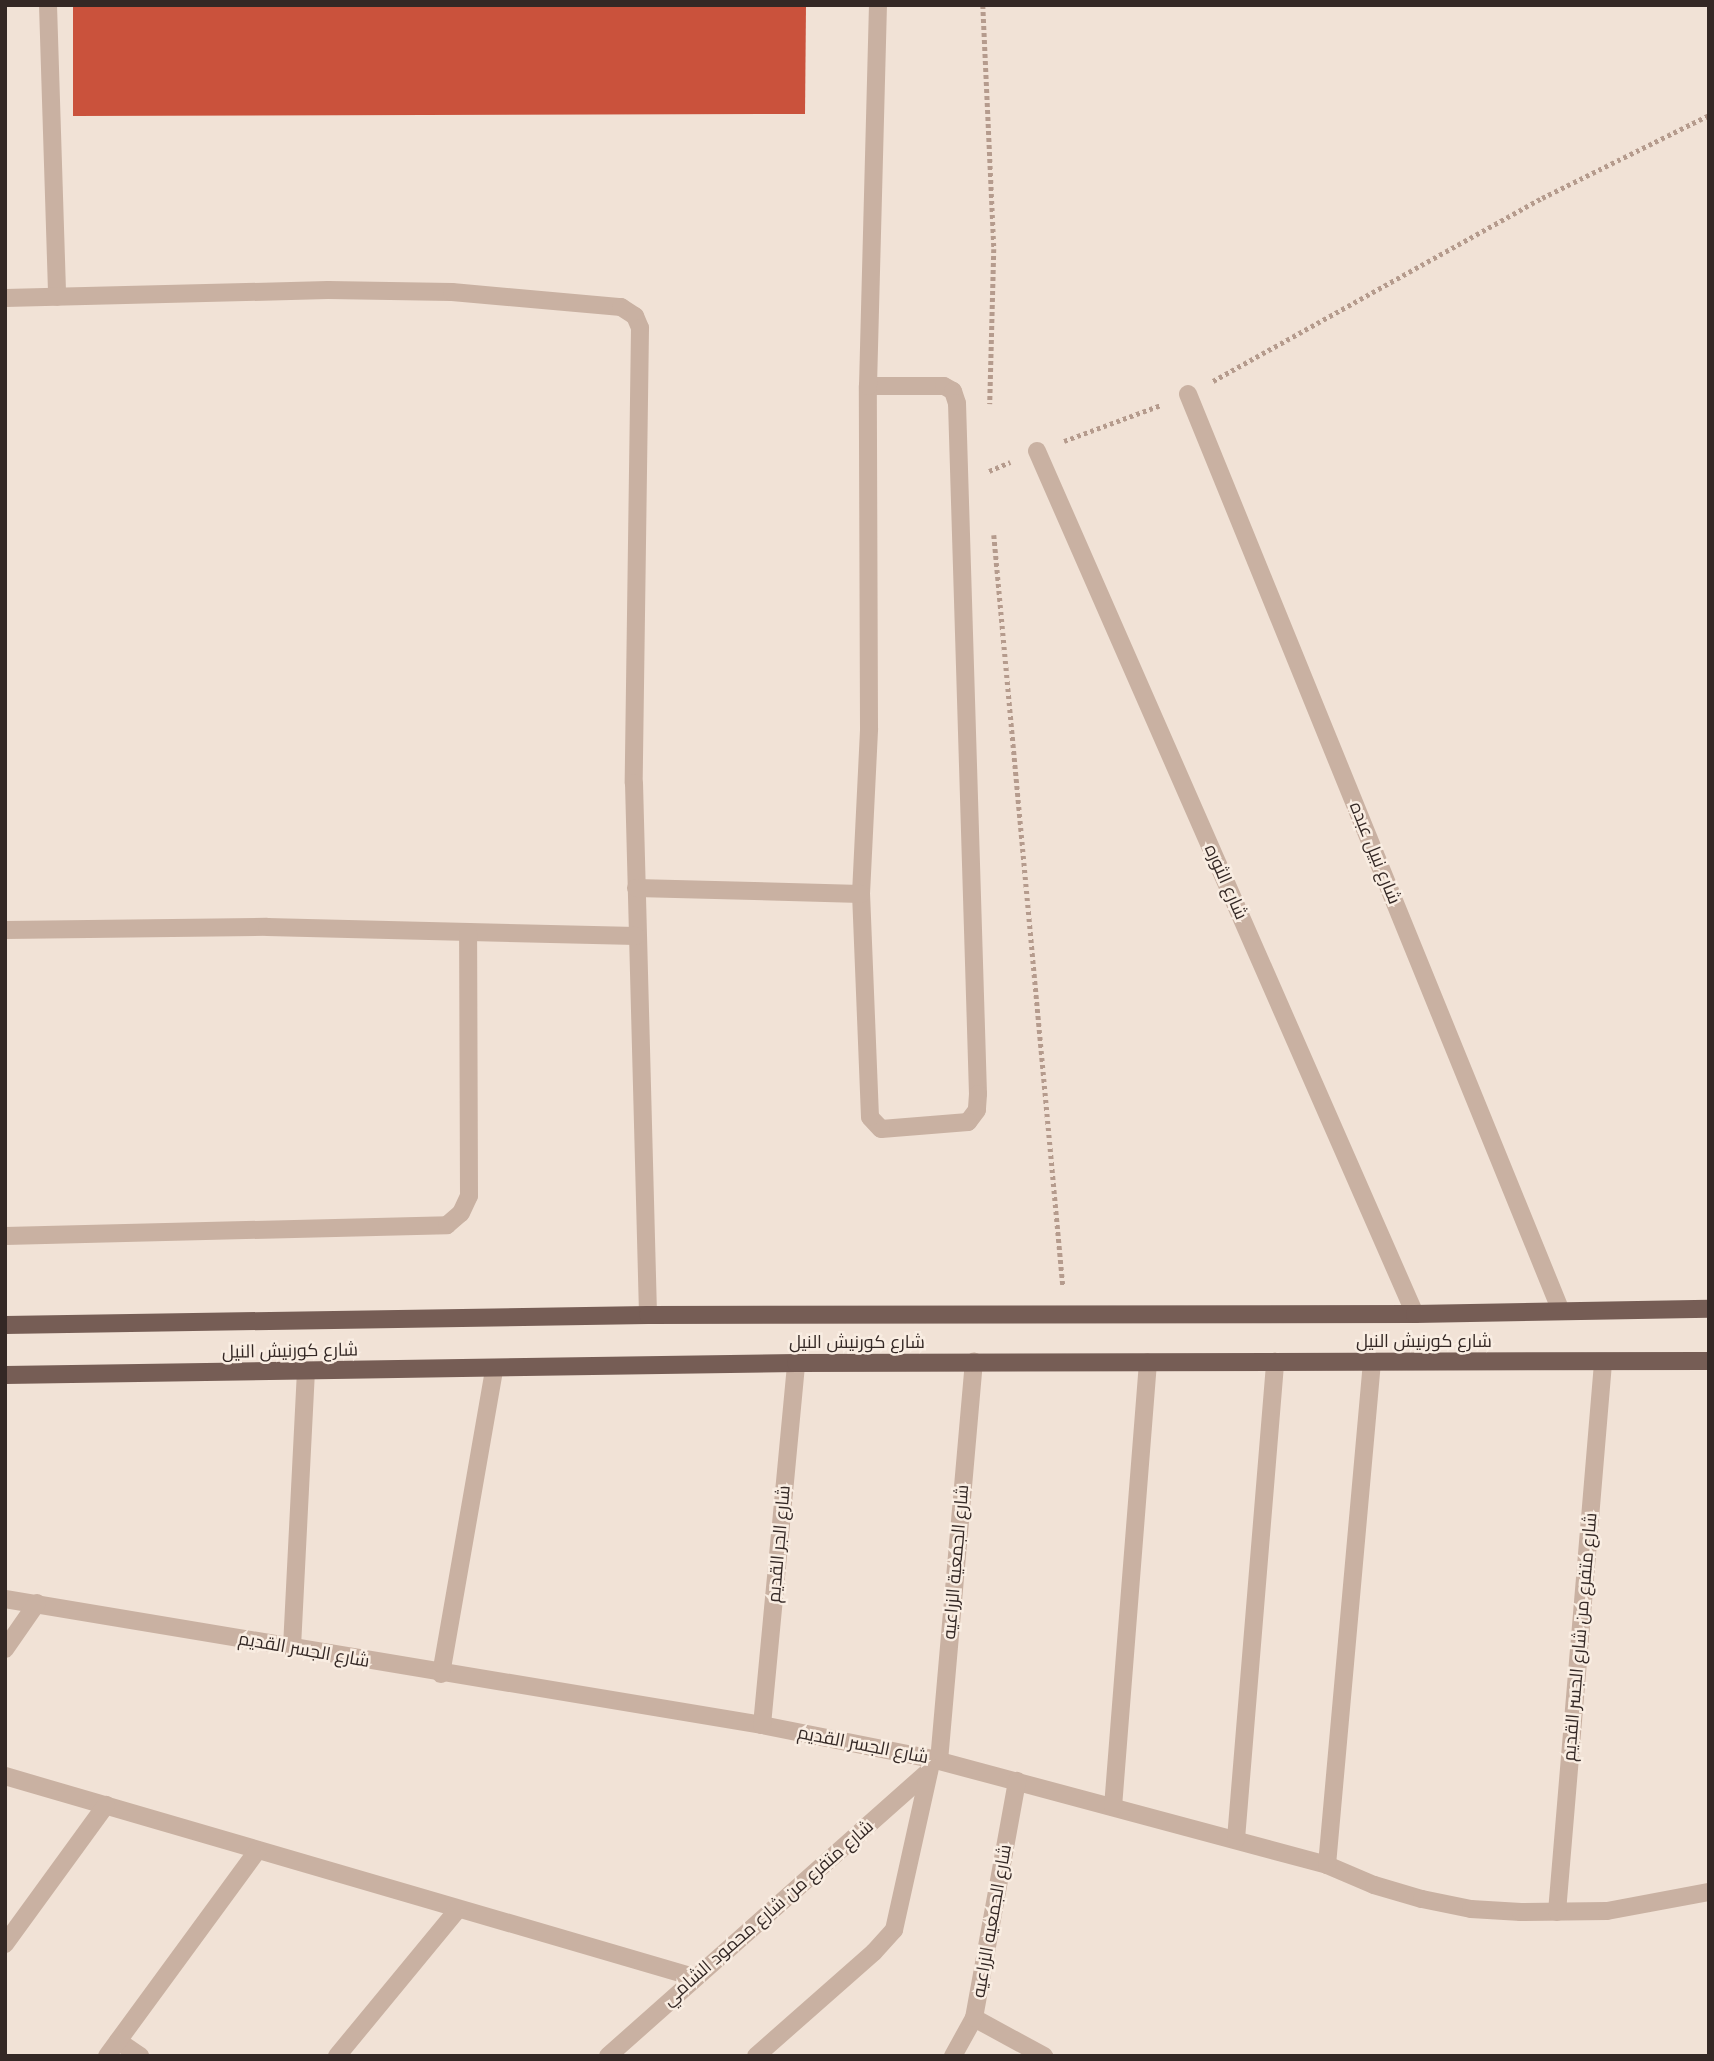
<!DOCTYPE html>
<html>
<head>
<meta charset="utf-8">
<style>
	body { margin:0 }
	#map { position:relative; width:1714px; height:2061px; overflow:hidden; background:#f1e2d6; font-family:"Nunito Sans",Cairo,sans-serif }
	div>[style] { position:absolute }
	.building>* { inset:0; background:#ca523c }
	.path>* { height:4.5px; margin-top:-2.25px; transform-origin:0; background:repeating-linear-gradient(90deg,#b59b8d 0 3.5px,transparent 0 7px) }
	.minor>* { height:18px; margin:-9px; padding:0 9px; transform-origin:9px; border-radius:9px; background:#c9b1a2 }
	.major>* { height:18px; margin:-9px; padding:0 9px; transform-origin:9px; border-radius:9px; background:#765d55 }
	span { translate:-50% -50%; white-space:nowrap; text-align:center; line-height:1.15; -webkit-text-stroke:5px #f9ede2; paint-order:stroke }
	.street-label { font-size:18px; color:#342825 }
	.frame { position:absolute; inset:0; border:7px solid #342825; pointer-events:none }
</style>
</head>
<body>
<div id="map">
	<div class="building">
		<div style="clip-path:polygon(73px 5px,806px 5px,805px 114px,73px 116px)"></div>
	</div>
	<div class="path">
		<div style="left:983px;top:5px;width:244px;rotate:87.4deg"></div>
		<div style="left:994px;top:249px;width:155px;rotate:91.5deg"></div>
		<div style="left:1213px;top:381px;width:376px;rotate:-29.1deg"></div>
		<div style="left:1542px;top:198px;width:186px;rotate:-26.4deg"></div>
		<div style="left:1064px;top:441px;width:103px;rotate:-20.4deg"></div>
		<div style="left:989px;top:471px;width:23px;rotate:-23deg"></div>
		<div style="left:994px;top:535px;width:754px;rotate:84.75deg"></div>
	</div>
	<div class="minor">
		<div style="left:48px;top:5px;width:292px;rotate:88.2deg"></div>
		<div style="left:5px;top:298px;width:323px;rotate:-1.4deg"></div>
		<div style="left:328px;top:290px;width:124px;rotate:0.9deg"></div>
		<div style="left:452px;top:292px;width:170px;rotate:5.1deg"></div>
		<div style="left:621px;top:307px;width:17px;rotate:33deg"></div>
		<div style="left:635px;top:316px;width:13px;rotate:67deg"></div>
		<div style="left:640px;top:328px;width:455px;rotate:90.8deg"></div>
		<div style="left:634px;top:783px;width:532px;rotate:88.49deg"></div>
		<div style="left:868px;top:386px;width:76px"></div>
		<div style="left:944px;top:386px;width:10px;rotate:29deg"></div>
		<div style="left:953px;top:391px;width:13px;rotate:72deg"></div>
		<div style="left:957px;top:403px;width:691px;rotate:88.26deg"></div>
		<div style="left:978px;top:1094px;width:16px;rotate:94deg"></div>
		<div style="left:977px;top:1110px;width:15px;rotate:127deg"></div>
		<div style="left:968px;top:1122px;width:87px;rotate:175.4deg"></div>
		<div style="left:881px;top:1129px;width:16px;rotate:-133deg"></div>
		<div style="left:870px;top:1117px;width:223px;rotate:-92.3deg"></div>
		<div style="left:861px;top:894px;width:166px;rotate:-87.2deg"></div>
		<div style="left:869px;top:728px;width:342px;rotate:-90.2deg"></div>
		<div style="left:868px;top:386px;width:381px;rotate:-88.5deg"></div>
		<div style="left:1188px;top:394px;width:990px;rotate:67.87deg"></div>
		<div style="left:1037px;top:451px;width:942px;rotate:66.35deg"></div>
		<div style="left:636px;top:888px;width:225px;rotate:1.5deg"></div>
		<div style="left:5px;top:930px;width:262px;rotate:-0.7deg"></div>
		<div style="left:267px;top:927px;width:369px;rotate:1.4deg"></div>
		<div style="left:5px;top:1236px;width:442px;rotate:-1.4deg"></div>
		<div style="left:447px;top:1225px;width:18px;rotate:-41deg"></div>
		<div style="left:461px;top:1213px;width:19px;rotate:-65deg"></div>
		<div style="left:469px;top:1196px;width:264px;rotate:-90.2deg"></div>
		<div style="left:5px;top:1599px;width:767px;rotate:9.45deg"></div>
		<div style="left:762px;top:1725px;width:173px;rotate:11.3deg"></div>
		<div style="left:932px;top:1759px;width:409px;rotate:15deg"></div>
		<div style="left:1327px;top:1865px;width:51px;rotate:23.1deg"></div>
		<div style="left:1374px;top:1885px;width:50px;rotate:16.3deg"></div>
		<div style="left:1422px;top:1899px;width:50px;rotate:11.5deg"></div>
		<div style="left:1471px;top:1909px;width:50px;rotate:3.4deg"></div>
		<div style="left:1521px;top:1912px;width:86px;rotate:-0.7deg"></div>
		<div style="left:1607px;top:1911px;width:104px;rotate:-10.6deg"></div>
		<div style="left:292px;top:1647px;width:275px;rotate:-87.1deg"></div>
		<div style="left:5px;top:1649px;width:56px;rotate:-55.2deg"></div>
		<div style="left:441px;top:1674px;width:309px;rotate:-80.1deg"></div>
		<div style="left:762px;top:1725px;width:364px;rotate:-84.6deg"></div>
		<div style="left:939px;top:1761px;width:401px;rotate:-85deg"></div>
		<div style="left:5px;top:1776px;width:718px;rotate:16.26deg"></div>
		<div style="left:1113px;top:1807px;width:446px;rotate:-85.5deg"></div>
		<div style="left:1236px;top:1839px;width:479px;rotate:-85.3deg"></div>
		<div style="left:1327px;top:1865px;width:505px;rotate:-84.89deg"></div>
		<div style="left:1557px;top:1912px;width:551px;rotate:-85.21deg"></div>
		<div style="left:5px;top:1944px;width:172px;rotate:-54deg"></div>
		<div style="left:974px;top:2018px;width:80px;rotate:28.5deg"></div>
		<div style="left:118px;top:2041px;width:27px;rotate:34deg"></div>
		<div style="left:107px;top:2056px;width:255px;rotate:-53.8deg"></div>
		<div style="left:337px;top:2056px;width:190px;rotate:-50.5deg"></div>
		<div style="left:608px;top:2056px;width:429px;rotate:-41.6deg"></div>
		<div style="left:756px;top:2056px;width:157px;rotate:-41.4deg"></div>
		<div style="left:874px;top:1952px;width:30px;rotate:-48deg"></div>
		<div style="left:894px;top:1930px;width:167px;rotate:-77.5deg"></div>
		<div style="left:953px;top:2056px;width:43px;rotate:-61.1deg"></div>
		<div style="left:974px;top:2018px;width:241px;rotate:-79.7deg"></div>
	</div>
	<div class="major">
		<div style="left:5px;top:1325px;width:643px;rotate:-0.89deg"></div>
		<div style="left:648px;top:1315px;width:767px;rotate:-0.07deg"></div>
		<div style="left:1415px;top:1314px;width:294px;rotate:-1deg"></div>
		<div style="left:5px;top:1375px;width:791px;rotate:-0.87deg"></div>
		<div style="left:796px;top:1363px;width:913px;rotate:-0.13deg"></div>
	</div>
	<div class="street-label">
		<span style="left:1375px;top:853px;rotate:68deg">شارع نبيل عبده</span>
		<span style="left:1226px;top:882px;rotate:66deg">شارع الثوره</span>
		<span style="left:1424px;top:1341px">شارع كورنيش النيل</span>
		<span style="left:857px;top:1342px">شارع كورنيش النيل</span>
		<span style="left:290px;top:1351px;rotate:-1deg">شارع كورنيش النيل</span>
		<span style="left:779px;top:1544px;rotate:-85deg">شارع الجر القديم</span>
		<span style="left:956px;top:1562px;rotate:-85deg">شارع الجمعية الزراعيه</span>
		<span style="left:1580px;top:1637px;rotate:-85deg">شارع متفرع من شارع الجسر القديم</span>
		<span style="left:304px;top:1650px;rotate:10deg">شارع الجسر القديم</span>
		<span style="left:863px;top:1745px;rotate:11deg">شارع الجسر القديم</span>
		<span style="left:768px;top:1913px;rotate:-41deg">شارع متفرع من شارع محمود الشامي</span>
		<span style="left:992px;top:1921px;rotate:-80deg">شارع الجمعيه الزراعيه</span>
	</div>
	<div class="frame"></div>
</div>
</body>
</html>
